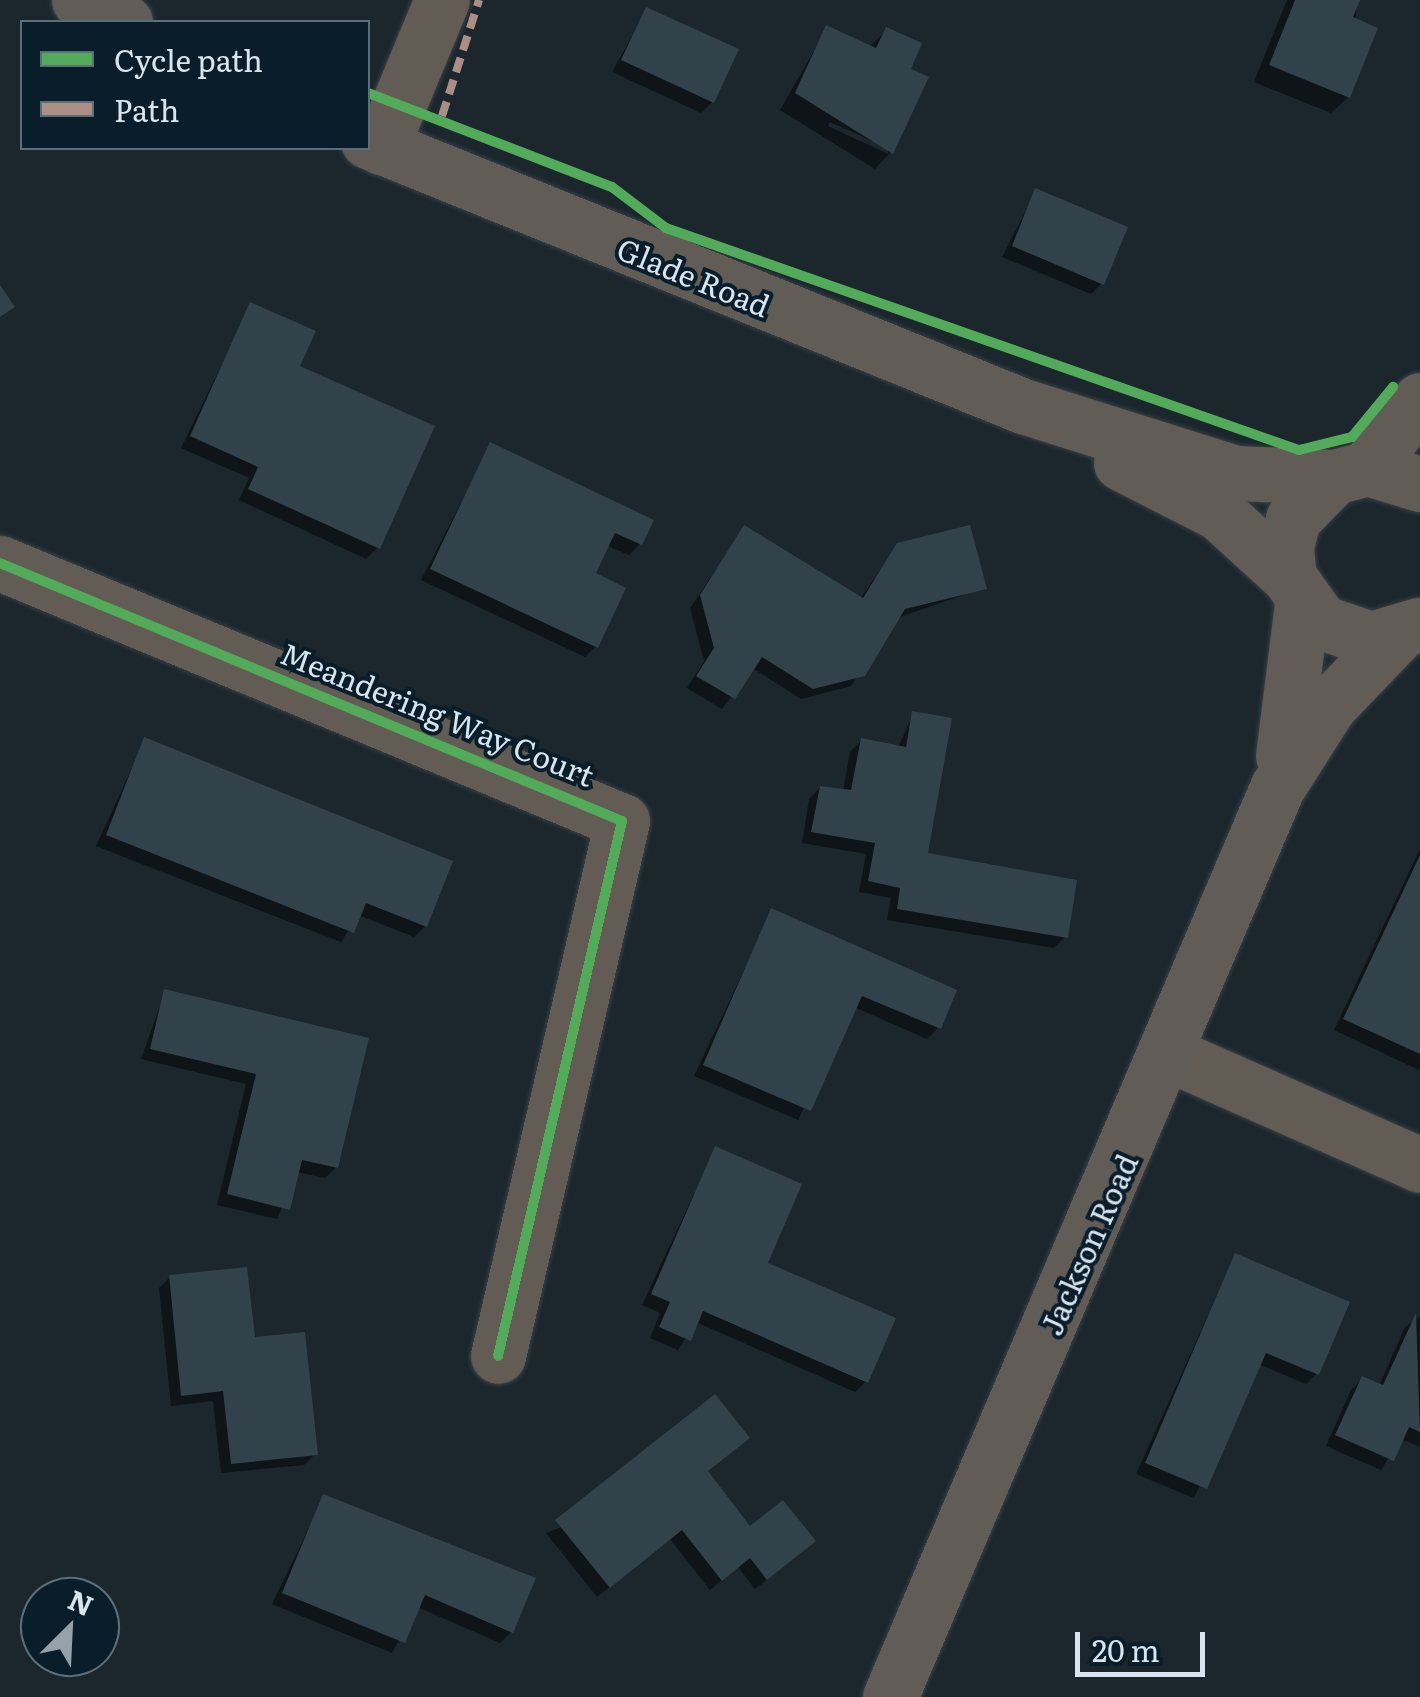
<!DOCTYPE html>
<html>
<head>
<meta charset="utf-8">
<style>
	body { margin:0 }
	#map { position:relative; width:1420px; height:1697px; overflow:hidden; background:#1b262d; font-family:Literata,serif }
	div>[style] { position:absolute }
	.shadow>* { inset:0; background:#0007 }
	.building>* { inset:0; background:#32424b }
	.roads { filter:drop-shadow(0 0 2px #374046) drop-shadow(0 0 2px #374046) }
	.minor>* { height:55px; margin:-27.5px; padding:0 27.5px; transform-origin:27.5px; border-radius:27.5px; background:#625c54 }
	.major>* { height:55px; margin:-27.5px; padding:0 27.5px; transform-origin:27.5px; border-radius:27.5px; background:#615c56 }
	.quiet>* { height:8px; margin-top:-4px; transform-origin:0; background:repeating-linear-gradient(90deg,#ac8f84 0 15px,transparent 0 23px) }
	.cycleway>* { height:10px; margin:-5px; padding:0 5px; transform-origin:5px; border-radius:5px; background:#51ab58 }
	span { translate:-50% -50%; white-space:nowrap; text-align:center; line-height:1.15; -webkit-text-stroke:8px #091e2a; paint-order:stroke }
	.street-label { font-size:30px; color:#d9e5ee }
	.legend { position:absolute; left:20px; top:20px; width:350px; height:130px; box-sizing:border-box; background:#091e2a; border:2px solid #5c6e78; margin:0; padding:12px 18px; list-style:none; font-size:30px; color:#d9e5ee }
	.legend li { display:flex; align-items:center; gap:20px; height:50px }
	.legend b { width:50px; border:2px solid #5c6e78 }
	.north { position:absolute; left:20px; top:1577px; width:100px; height:100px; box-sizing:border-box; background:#091e2a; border:2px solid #5c6e78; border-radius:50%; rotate:24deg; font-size:28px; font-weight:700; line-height:40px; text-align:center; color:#d9e5ee }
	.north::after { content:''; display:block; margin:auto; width:35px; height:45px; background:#96a2aa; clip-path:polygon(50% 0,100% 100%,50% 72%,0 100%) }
	.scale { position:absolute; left:1075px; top:1632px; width:130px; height:45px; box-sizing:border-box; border:5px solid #d9e5ee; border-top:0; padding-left:12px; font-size:30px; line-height:35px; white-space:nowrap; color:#d9e5ee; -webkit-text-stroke:8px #091e2a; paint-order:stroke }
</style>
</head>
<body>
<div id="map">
	<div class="shadow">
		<div style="clip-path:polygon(1287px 0,1357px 0,1348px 97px,1331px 113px,1254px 82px)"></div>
		<div style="clip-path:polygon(647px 10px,712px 102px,701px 113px,612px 72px)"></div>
		<div style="clip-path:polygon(evenodd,827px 28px,869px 47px,887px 30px,907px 70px,891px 152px,875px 169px,780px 110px,827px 28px,830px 122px,888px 148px,888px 154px,828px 126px,830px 122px)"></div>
		<div style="clip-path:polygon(1036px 191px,1102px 283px,1091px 294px,1002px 257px)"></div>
		<div style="clip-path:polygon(251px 305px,297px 368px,377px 548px,366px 559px,239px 500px,249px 478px,181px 448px)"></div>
		<div style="clip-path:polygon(491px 445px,640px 544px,629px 555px,606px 545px,592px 574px,596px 646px,585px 657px,421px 580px)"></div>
		<div style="clip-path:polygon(744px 528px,860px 599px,898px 545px,984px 588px,897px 618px,851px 686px,801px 699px,752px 668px,722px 709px,687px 688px,704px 661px,690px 608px)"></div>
		<div style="clip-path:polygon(913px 714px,925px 855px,1065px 937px,1054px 948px,887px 920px,891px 898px,859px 892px,866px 854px,802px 843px,809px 799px,820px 788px,843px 792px,850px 752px,861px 741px,898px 748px)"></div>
		<div style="clip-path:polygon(145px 740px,425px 926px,414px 937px,358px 915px,341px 942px,96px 846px)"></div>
		<div style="clip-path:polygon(1420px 849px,1420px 1069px,1419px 1070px,1334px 1030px)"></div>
		<div style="clip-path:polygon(772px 911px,938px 1028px,927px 1039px,854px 1007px,798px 1120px,694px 1076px)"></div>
		<div style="clip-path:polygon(165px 992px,366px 1040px,336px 1167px,325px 1178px,297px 1172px,277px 1219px,217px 1205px,246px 1084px,141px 1059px)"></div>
		<div style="clip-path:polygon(715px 1149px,765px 1264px,866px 1381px,855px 1392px,696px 1322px,678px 1350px,650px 1338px,660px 1313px,642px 1305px)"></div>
		<div style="clip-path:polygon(1235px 1256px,1317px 1373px,1306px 1384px,1258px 1364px,1194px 1498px,1136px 1474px)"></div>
		<div style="clip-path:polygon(170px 1277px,253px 1339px,315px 1454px,304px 1465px,221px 1473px,213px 1401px,171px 1406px,159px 1288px)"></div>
		<div style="clip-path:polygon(1420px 1317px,1420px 1447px,1401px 1439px,1381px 1470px,1326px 1446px,1351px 1390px,1362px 1379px,1379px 1386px,1405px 1327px)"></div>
		<div style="clip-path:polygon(705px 1472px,749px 1529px,802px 1552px,755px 1589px,738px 1567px,710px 1590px,670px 1539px,597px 1597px,546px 1533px)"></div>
		<div style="clip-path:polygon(324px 1497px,511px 1632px,500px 1643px,417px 1607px,392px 1653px,272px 1604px)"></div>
	</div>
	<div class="building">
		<div style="clip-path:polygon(1295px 0,1360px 0,1353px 17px,1378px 28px,1350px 98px,1269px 65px)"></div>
		<div style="clip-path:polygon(646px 7px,739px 49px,714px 103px,621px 60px)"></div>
		<div style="clip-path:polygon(826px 25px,876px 48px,886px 27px,922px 43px,911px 69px,929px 77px,893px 154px,795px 93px)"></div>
		<div style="clip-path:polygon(1035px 188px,1128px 227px,1104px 285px,1012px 246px)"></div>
		<div style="clip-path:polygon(0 285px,15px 307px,0 317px)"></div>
		<div style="clip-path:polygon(250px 302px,316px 331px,300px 366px,435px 426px,380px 549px,248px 489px,258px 467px,190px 436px)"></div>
		<div style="clip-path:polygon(490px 442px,654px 520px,642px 545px,615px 533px,596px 573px,626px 588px,598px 648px,430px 569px)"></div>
		<div style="clip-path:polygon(744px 525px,863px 598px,897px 543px,970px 525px,987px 589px,905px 609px,865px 676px,813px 689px,762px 657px,735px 699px,696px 676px,714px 648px,700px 595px)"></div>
		<div style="clip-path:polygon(912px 711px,952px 718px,928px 853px,1077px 880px,1068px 938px,897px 909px,900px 888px,868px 881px,875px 843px,811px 832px,820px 786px,851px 790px,861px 738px,906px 747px)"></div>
		<div style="clip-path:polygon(144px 737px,453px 861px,427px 927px,366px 903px,354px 933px,106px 835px)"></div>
		<div style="clip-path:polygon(1420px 855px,1420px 1054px,1343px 1019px)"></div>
		<div style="clip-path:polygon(771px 908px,957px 990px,941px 1029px,862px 996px,811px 1111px,703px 1065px)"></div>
		<div style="clip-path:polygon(164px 989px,369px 1038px,338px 1168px,302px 1160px,290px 1210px,227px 1194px,256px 1074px,150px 1049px)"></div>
		<div style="clip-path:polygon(715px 1146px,802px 1184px,768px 1263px,896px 1318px,868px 1383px,703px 1311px,691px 1341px,659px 1327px,670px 1302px,651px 1294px)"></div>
		<div style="clip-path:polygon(1235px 1253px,1350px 1302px,1319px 1375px,1266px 1353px,1207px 1489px,1145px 1463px)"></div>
		<div style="clip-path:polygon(247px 1267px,255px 1337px,305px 1332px,318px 1455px,231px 1464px,223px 1391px,181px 1396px,169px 1275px)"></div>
		<div style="clip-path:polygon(1416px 1313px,1420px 1432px,1409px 1427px,1394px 1461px,1335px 1435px,1362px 1376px,1383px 1385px)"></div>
		<div style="clip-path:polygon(715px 1394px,750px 1438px,708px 1471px,750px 1526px,783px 1500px,816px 1541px,767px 1580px,750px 1558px,722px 1581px,682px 1530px,610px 1588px,555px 1520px)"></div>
		<div style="clip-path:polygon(323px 1494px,536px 1578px,513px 1633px,425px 1595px,405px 1643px,282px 1593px)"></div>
	</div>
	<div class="roads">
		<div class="minor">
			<div style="left:381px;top:147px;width:159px;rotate:-67.5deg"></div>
			<div style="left:0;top:563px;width:673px;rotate:22.53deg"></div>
			<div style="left:622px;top:821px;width:549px;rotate:103.05deg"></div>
			<div style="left:1171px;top:1055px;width:272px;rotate:23.8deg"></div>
		</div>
		<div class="major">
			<div style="left:79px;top:0;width:51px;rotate:25.6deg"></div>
			<div style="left:368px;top:141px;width:707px;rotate:22.03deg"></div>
			<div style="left:1023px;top:406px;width:223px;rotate:17.5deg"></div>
			<div style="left:1236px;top:473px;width:98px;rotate:2.3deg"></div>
			<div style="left:1121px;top:463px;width:110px;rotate:27deg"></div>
			<div style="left:1219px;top:513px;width:95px;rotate:42.4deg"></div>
			<div style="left:1367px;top:468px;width:86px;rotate:-52.1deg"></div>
			<div style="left:1418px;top:625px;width:49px;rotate:163.4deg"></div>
			<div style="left:1371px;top:639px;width:53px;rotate:-161.2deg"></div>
			<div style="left:1321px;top:622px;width:55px;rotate:-125.4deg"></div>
			<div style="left:1289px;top:577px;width:30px;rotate:-96deg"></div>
			<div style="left:1286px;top:547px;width:29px;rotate:-76deg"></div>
			<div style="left:1293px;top:519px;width:59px;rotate:-45.7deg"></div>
			<div style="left:1334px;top:477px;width:34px;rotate:-15deg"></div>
			<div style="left:1367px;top:468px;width:55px;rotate:16.8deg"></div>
			<div style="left:1283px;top:756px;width:154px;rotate:-82.9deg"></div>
			<div style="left:890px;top:1697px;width:988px;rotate:-66.94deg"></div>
			<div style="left:1277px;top:788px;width:97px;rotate:-57.6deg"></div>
			<div style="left:1329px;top:706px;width:98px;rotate:-46.2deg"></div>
		</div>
	</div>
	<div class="quiet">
		<div style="left:442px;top:116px;width:122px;rotate:-72.3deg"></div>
	</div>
	<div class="cycleway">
		<div style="left:368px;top:93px;width:261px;rotate:21.1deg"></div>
		<div style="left:612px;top:187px;width:68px;rotate:37.2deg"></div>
		<div style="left:666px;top:228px;width:671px;rotate:19.33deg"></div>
		<div style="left:1299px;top:450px;width:55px;rotate:-13.8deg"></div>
		<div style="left:1352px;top:437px;width:65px;rotate:-50.6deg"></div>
		<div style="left:0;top:563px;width:673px;rotate:22.53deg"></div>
		<div style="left:622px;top:821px;width:549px;rotate:103.05deg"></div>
	</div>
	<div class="street-label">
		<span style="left:694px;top:276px;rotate:22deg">Glade Road</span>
		<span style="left:438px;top:713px;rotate:22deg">Meandering Way Court</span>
		<span style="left:1088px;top:1244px;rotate:-66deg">Jackson Road</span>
	</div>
	<ul class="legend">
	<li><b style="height:12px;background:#51ab58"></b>Cycle path</li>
	<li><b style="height:12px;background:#ac8f84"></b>Path</li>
	</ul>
	<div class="north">N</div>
	<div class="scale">20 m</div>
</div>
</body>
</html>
